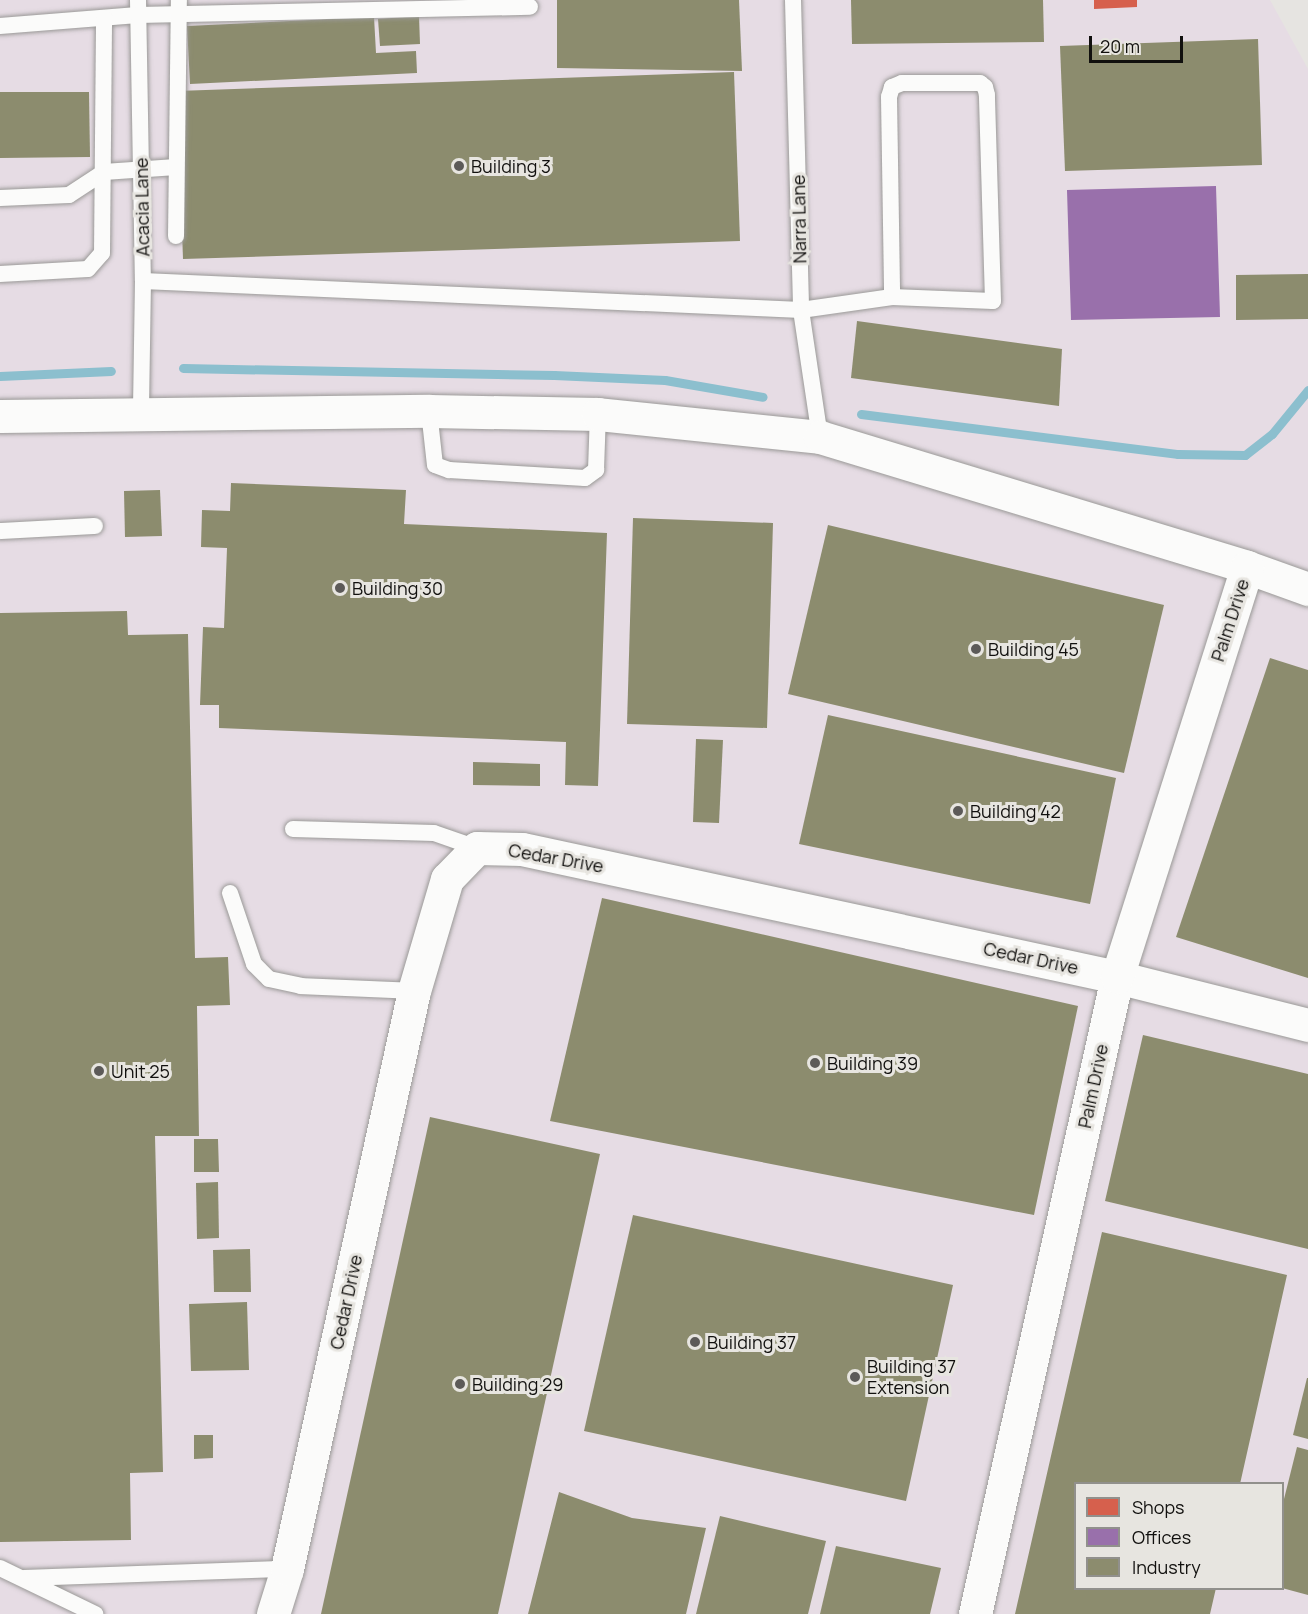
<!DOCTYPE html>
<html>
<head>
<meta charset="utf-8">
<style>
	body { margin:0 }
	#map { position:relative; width:1308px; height:1614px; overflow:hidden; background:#e6e4e1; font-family:Manrope,sans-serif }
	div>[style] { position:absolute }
	.industrial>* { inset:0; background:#e6dce4 }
	.shops>* { inset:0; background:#d6604d }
	.offices>* { inset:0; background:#9970ab }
	.industry>* { inset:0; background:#8c8c6e }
	.stream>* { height:9px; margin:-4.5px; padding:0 4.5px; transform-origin:4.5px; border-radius:4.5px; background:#8cbfce }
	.roads { filter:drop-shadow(0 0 2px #9a9997) drop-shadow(0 0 2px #9a9997) }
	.service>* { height:16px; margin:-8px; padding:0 8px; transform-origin:8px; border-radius:8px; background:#fbfbfa }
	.minor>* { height:33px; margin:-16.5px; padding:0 16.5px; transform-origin:16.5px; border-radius:16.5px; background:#fbfbfa }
	.dots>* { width:16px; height:16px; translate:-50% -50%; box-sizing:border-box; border:3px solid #e7e5e0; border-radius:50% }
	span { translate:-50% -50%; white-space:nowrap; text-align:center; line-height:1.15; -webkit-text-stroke:6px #e7e5e0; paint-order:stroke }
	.poi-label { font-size:18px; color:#11100e }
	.left { translate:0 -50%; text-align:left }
	.street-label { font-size:18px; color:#11100e }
	.legend { position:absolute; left:1074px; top:1482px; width:210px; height:108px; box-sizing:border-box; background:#e7e5e0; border:2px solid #91908c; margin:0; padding:8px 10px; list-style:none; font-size:18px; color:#11100e }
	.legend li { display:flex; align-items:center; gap:12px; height:30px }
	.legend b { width:30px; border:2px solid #91908c }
	.scale { position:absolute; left:1089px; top:36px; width:94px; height:27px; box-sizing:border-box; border:3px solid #11100e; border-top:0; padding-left:8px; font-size:18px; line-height:21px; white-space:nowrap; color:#11100e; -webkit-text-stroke:4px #e7e5e0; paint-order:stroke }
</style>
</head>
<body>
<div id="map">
	<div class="industrial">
		<div style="clip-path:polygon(evenodd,0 0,1270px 0,1308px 69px,1308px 1614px,0 1614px,0 0,1076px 1484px,1282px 1484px,1282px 1588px,1076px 1588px,1076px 1484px)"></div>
	</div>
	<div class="shops">
		<div style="clip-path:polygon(1094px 0,1137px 0,1137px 7px,1094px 9px)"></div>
	</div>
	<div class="offices">
		<div style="clip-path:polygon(1216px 186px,1220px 317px,1071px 320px,1067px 190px)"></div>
	</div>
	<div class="industry">
		<div style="clip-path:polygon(557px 0,739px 0,742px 71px,557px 68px)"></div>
		<div style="clip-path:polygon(851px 0,1043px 0,1044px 42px,852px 44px)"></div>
		<div style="clip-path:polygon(419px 16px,420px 44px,380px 46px,378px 19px)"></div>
		<div style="clip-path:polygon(374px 17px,376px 53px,416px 51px,417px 73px,190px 84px,187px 26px)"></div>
		<div style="clip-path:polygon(1258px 39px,1262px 165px,1065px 171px,1060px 46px)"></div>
		<div style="clip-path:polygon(734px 72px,740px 241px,183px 259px,177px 91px)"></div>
		<div style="clip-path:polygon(0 92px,89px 92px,90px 157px,0 158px)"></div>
		<div style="clip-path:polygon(1308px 274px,1308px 319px,1236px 320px,1236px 275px)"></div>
		<div style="clip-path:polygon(857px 321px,1062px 349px,1059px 406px,851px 378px)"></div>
		<div style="clip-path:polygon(231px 483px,406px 490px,404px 524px,607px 533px,598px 786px,565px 785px,566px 742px,219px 728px,219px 705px,200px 705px,203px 627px,224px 628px,227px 548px,201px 547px,202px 510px,230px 511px)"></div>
		<div style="clip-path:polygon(160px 490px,162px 536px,125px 537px,124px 491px)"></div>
		<div style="clip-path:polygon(633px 518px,773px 523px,767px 728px,627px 724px)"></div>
		<div style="clip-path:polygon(828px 525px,1164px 605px,1124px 773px,788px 694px)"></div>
		<div style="clip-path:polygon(127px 611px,128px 635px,188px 634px,195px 958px,228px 957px,230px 1005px,197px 1006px,199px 1136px,155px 1136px,163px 1472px,130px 1473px,131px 1540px,0 1542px,0 613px)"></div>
		<div style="clip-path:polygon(1270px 658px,1308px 670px,1308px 978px,1176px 937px)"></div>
		<div style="clip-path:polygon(828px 715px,1116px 778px,1090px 904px,799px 844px)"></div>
		<div style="clip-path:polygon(696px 739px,723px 740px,719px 823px,693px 822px)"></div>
		<div style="clip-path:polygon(473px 762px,540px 764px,540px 786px,473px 785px)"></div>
		<div style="clip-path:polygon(602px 898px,1078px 1006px,1034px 1215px,550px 1121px)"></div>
		<div style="clip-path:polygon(1143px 1035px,1308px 1074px,1308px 1249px,1105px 1201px)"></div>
		<div style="clip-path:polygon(430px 1117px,600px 1154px,498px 1614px,321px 1614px)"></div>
		<div style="clip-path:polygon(194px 1139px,218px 1139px,219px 1172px,194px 1172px)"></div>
		<div style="clip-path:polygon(218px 1182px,219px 1238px,197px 1239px,196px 1183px)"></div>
		<div style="clip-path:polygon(633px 1215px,953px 1285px,906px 1501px,584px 1431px)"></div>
		<div style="clip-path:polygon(1102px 1232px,1287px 1275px,1240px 1484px,1076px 1484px,1076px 1588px,1216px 1588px,1210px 1614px,1015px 1614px)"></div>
		<div style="clip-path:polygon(250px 1249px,251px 1292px,214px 1292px,213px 1250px)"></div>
		<div style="clip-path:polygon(247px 1302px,249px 1370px,191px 1371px,189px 1304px)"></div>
		<div style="clip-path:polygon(1307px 1378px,1308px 1378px,1308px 1439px,1293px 1435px)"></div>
		<div style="clip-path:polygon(194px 1435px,213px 1435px,213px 1458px,194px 1459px)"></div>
		<div style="clip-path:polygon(1297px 1447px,1308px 1450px,1308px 1595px,1282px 1588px,1282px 1507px)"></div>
		<div style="clip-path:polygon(559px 1492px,632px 1518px,706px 1528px,686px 1614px,528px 1614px)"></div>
		<div style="clip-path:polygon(720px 1516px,826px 1541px,808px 1614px,696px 1614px)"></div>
		<div style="clip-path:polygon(836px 1546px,941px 1568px,930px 1614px,820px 1614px)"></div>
	</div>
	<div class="stream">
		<div style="left:183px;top:368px;width:371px;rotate:1.1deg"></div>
		<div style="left:554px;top:375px;width:111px;rotate:2.6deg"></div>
		<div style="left:665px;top:380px;width:99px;rotate:9.8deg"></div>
		<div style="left:0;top:376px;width:111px;rotate:-2.6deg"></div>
		<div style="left:861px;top:414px;width:320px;rotate:7.2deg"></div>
		<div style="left:1178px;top:454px;width:67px;rotate:0.9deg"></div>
		<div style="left:1245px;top:455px;width:34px;rotate:-38deg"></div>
		<div style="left:1272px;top:434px;width:57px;rotate:-50.7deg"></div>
	</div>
	<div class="roads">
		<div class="service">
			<div style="left:138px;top:0;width:281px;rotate:89deg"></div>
			<div style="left:143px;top:281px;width:132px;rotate:90.9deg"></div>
			<div style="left:793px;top:0;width:310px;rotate:88.5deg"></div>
			<div style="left:801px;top:310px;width:128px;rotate:81.5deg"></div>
			<div style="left:0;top:26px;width:138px;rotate:-4.6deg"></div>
			<div style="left:138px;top:15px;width:392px;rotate:-1.2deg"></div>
			<div style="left:0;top:198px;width:69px;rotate:-2.5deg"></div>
			<div style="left:69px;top:195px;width:42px;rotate:-33.3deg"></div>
			<div style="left:104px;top:172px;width:72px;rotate:-4deg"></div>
			<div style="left:176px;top:236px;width:236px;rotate:-89.3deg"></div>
			<div style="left:0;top:274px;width:88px;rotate:-3.3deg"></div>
			<div style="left:88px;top:269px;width:21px;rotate:-49deg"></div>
			<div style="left:102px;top:253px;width:235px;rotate:-89.5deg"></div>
			<div style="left:143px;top:281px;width:659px;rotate:2.52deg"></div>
			<div style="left:801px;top:310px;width:92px;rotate:-8.1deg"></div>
			<div style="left:892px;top:297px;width:101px;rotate:2.3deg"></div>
			<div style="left:993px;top:301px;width:206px;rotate:-91.7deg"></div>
			<div style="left:987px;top:95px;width:8px;rotate:-104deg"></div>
			<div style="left:985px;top:87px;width:6px;rotate:-141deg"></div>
			<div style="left:980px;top:83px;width:78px;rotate:180deg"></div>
			<div style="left:902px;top:83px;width:11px;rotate:158deg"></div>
			<div style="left:892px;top:87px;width:10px;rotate:107deg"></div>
			<div style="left:889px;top:97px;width:200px;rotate:89.1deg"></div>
			<div style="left:429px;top:411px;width:54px;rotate:83.7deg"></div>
			<div style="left:435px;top:465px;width:15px;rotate:20deg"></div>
			<div style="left:449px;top:470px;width:136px;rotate:3.4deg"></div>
			<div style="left:585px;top:478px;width:14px;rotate:-36deg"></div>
			<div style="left:596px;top:470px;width:56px;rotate:-88deg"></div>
			<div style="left:0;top:531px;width:95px;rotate:-3deg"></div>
			<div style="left:293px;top:829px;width:141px;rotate:1.6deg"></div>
			<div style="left:434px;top:833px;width:46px;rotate:19.2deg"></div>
			<div style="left:230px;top:893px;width:75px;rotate:71.3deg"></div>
			<div style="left:254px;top:964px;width:21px;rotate:45deg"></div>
			<div style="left:269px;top:979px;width:33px;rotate:12deg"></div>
			<div style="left:301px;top:986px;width:113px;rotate:2.5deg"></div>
			<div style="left:0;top:1568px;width:106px;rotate:25.8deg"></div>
			<div style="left:24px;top:1578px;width:263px;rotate:-2deg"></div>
		</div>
		<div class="minor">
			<div style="left:0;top:416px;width:429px;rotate:-0.7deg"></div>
			<div style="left:429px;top:411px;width:169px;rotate:1deg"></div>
			<div style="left:598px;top:414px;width:223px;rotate:5.9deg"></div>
			<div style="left:820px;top:437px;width:446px;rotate:16.9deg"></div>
			<div style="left:1247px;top:567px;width:65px;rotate:19.8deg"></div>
			<div style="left:273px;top:1614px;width:47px;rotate:-72.7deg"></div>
			<div style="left:287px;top:1569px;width:592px;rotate:-77.61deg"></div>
			<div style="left:414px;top:991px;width:117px;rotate:-73.6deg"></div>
			<div style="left:447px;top:879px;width:43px;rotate:-45.9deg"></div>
			<div style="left:477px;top:848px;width:45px;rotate:1.3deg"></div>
			<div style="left:522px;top:849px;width:609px;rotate:12.14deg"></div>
			<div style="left:1117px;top:977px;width:197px;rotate:14.1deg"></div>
			<div style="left:975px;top:1614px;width:653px;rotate:-77.43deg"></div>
			<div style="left:1117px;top:977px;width:430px;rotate:-72.4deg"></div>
		</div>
	</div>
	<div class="dots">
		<div style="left:459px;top:166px;background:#5c5a58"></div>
		<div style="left:340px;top:588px;background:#5c5a58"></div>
		<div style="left:976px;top:649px;background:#5c5a58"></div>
		<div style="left:958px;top:811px;background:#5c5a58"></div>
		<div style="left:815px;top:1063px;background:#5c5a58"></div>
		<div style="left:99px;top:1071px;background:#5c5a58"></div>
		<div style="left:695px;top:1342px;background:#5c5a58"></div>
		<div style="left:855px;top:1377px;background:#5c5a58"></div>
		<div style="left:460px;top:1384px;background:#5c5a58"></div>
	</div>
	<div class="poi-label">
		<span class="left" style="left:471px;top:166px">Building 3</span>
		<span class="left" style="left:352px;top:588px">Building 30</span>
		<span class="left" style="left:988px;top:649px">Building 45</span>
		<span class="left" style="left:970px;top:811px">Building 42</span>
		<span class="left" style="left:827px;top:1063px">Building 39</span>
		<span class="left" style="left:111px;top:1071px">Unit 25</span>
		<span class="left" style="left:707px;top:1342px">Building 37</span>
		<span class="left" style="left:867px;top:1377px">Building 37<br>Extension</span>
		<span class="left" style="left:472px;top:1384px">Building 29</span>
	</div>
	<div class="street-label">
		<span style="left:142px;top:207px;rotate:-91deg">Acacia Lane</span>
		<span style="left:799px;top:219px;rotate:-91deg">Narra Lane</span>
		<span style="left:1230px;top:620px;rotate:-72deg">Palm Drive</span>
		<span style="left:556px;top:858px;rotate:10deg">Cedar Drive</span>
		<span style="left:1031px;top:958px;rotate:12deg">Cedar Drive</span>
		<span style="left:1093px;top:1086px;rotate:-78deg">Palm Drive</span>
		<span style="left:346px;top:1302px;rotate:-78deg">Cedar Drive</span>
	</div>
	<ul class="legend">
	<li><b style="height:16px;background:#d6604d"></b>Shops</li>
	<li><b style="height:16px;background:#9970ab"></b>Offices</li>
	<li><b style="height:16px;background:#8c8c6e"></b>Industry</li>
	</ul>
	<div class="scale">20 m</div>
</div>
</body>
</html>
